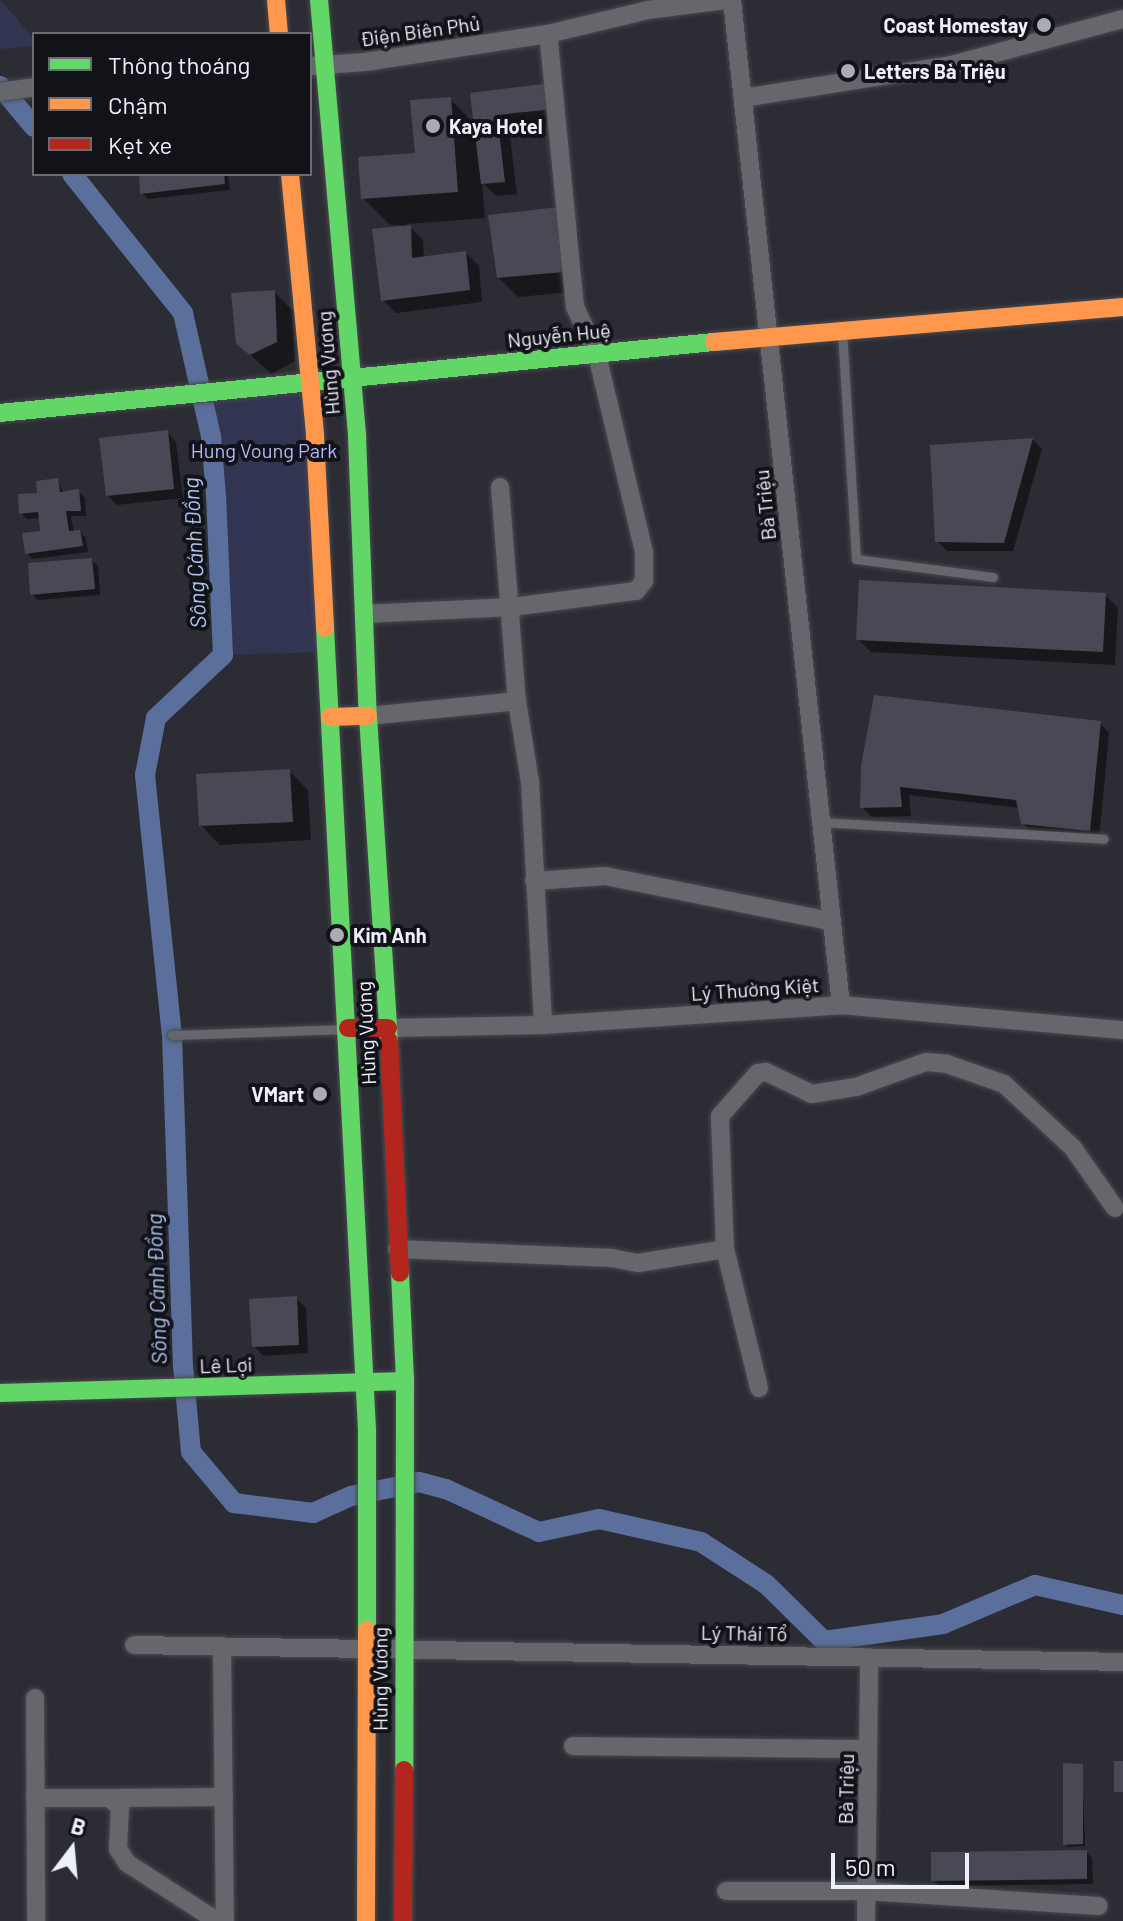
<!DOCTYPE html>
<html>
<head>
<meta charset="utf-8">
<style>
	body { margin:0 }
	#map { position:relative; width:1123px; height:1921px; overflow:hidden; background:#2c2d34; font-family:Barlow,sans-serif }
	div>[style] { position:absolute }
	.green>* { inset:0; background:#323551 }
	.shadow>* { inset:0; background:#0007 }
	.canal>* { height:20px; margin:-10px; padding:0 10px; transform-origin:10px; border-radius:10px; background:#5a6f9c }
	.building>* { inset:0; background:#484955 }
	.roads { filter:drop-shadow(0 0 2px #494a50) drop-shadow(0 0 2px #494a50) }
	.lane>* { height:9px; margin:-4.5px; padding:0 4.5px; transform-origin:4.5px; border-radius:4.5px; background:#66676d }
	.street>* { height:18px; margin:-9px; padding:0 9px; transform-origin:9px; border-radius:9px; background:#66676d }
	.fast>* { height:18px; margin:-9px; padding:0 9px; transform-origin:9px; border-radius:9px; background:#63d668 }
	.slow>* { height:18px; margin:-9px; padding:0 9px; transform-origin:9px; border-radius:9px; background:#ff974d }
	.jam>* { height:18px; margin:-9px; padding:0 9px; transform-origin:9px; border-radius:9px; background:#b3261e }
	.dots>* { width:22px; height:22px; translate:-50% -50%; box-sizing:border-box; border:4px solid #121319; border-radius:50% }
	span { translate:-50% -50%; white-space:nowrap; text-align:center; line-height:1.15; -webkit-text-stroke:8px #121319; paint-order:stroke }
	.poi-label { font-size:20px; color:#eef0f9; font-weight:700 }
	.right { translate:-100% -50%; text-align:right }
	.left { translate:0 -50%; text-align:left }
	.street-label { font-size:20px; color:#eef0f9 }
	.park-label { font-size:20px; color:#b2b9f8 }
	.water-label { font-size:22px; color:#b0c5f1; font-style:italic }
	.legend { position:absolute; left:32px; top:32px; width:280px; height:144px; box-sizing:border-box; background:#121319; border:2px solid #6a6b73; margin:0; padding:10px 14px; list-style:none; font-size:24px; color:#eef0f9 }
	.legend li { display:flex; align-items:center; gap:16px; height:40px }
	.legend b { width:40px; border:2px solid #6a6b73 }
	.north { position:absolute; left:32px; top:1809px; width:80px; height:80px; -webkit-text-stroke:6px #121319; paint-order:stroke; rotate:16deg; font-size:22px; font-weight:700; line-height:32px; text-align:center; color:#eef0f9 }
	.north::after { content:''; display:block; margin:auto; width:28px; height:36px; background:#eef0f9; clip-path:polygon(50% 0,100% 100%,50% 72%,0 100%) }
	.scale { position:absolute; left:831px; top:1853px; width:138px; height:36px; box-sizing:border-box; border:4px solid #eef0f9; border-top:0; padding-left:10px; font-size:24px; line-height:28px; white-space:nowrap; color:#eef0f9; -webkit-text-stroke:6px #121319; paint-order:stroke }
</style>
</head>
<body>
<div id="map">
	<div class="green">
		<div style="clip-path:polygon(0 0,34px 38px,34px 46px,0 49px)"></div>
		<div style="clip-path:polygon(308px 384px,325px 652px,223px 655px,216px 495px,211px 436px,199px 395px)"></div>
	</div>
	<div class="shadow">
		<div style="clip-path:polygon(550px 85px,564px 99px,566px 122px,509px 128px,517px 194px,496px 196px,482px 182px,485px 218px,407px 224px,423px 240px,424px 259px,466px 253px,479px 266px,482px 302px,396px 313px,383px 300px,401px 225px,390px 225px,363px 198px,417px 154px,450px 99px,476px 125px)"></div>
		<div style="clip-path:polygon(141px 174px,228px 174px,230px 190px,148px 199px,142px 193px)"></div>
		<div style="clip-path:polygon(559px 209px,578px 229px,583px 291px,518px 297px,499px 278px)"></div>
		<div style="clip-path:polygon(274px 292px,293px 311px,295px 361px,271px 374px,238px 343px)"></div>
		<div style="clip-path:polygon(167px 432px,176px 442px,183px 498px,117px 505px,107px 495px)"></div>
		<div style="clip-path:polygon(1033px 440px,1042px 449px,1013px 551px,947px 551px,937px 541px,932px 447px)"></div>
		<div style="clip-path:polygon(57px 480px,64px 494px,79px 492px,85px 498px,86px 516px,71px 516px,74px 533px,80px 532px,86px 538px,88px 552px,33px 559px,27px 553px,43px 533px,40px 518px,27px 519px,21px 513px)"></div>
		<div style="clip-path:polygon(91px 560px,98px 566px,100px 595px,38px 600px,32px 594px)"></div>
		<div style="clip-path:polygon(1105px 595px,1118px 608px,1115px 665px,871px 652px,858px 639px)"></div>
		<div style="clip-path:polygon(1100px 723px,1109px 733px,1099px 840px,1033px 833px,1023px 823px,1020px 808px,909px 795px,911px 816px,872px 817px,862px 807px,863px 767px)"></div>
		<div style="clip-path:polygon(289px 771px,308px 790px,311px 840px,220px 845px,201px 825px)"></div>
		<div style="clip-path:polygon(296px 1298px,306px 1308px,308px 1353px,263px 1356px,254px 1346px)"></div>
		<div style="clip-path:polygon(1082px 1766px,1085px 1846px,1068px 1847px,1065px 1844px)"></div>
		<div style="clip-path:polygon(1086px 1852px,1092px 1858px,1093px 1884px,939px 1886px,933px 1880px)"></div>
	</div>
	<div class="canal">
		<div style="left:0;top:86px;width:53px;rotate:50.3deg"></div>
		<div style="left:72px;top:174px;width:178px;rotate:51.4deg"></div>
		<div style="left:183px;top:313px;width:126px;rotate:77.2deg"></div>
		<div style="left:211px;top:436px;width:59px;rotate:85.2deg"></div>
		<div style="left:216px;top:495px;width:160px;rotate:87.5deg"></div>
		<div style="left:223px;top:655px;width:92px;rotate:136.8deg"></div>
		<div style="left:156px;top:718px;width:58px;rotate:100.9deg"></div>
		<div style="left:145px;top:775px;width:261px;rotate:84.1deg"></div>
		<div style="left:172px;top:1035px;width:331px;rotate:88.1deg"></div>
		<div style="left:183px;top:1366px;width:86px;rotate:84.7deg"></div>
		<div style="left:191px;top:1452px;width:67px;rotate:49.9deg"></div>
		<div style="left:234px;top:1503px;width:80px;rotate:7.2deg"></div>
		<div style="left:313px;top:1513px;width:42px;rotate:-24.1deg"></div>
		<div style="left:351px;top:1496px;width:69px;rotate:-11.6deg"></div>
		<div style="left:419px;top:1482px;width:28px;rotate:15deg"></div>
		<div style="left:446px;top:1489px;width:102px;rotate:24.8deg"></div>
		<div style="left:539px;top:1532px;width:61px;rotate:-12.2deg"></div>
		<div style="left:599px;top:1519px;width:105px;rotate:12.7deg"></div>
		<div style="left:701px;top:1542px;width:77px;rotate:32.9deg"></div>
		<div style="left:766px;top:1584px;width:81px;rotate:44.5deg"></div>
		<div style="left:824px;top:1641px;width:120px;rotate:-8.1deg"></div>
		<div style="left:943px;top:1624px;width:100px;rotate:-23deg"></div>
		<div style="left:1035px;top:1585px;width:90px;rotate:12.8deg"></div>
	</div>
	<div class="building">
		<div style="clip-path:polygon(551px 83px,554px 109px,497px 115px,505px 182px,481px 184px,470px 93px)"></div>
		<div style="clip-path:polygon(451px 97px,458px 192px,361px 199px,358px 157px,415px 153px,410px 100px)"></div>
		<div style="clip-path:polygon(139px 174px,224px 174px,225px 184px,140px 194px)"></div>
		<div style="clip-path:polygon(559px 207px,564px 272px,497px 278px,488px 215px)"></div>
		<div style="clip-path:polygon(411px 225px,412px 258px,466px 251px,470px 290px,381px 301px,372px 229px)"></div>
		<div style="clip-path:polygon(275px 290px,277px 342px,250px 355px,236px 344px,231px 293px)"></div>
		<div style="clip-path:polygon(168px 430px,174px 489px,106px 496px,99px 438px)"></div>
		<div style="clip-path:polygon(1033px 438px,1004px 543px,935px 542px,930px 445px)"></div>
		<div style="clip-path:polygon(58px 478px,60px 492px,79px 489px,81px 511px,66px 511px,69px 531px,80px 530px,83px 546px,25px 554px,22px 533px,40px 531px,38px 512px,19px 514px,18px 494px,37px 493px,36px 481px)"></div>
		<div style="clip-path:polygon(92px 558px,95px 589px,30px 595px,28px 563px)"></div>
		<div style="clip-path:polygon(859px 580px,1106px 593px,1103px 652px,856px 640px)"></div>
		<div style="clip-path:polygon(874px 695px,1101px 721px,1090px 831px,1021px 824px,1016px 800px,900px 787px,902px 807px,860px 808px,861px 766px)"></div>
		<div style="clip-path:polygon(290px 769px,293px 822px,199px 826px,196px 774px)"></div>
		<div style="clip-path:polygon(297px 1296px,299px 1345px,252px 1347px,249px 1299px)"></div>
		<div style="clip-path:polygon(1114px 1761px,1123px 1761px,1123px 1792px,1114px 1792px)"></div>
		<div style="clip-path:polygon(1063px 1763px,1083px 1764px,1083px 1844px,1063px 1845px)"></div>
		<div style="clip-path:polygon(1087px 1850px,1087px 1879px,931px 1881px,931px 1852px)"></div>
	</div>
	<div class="roads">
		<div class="lane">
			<div style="left:842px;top:330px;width:229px;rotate:86.5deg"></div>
			<div style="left:856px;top:559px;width:138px;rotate:7.5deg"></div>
			<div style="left:821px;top:822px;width:283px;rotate:3.4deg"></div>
			<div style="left:172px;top:1035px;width:169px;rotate:-2deg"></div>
		</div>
		<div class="street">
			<div style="left:732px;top:0;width:1011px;rotate:83.81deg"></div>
			<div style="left:310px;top:66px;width:55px;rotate:-4.2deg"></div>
			<div style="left:365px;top:62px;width:185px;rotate:-8.7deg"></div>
			<div style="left:548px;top:34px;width:103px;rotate:-13.5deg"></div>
			<div style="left:648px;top:10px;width:78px;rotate:-7.4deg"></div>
			<div style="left:0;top:92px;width:34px;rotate:-8deg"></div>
			<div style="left:743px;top:98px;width:211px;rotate:-9deg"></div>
			<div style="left:951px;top:65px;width:178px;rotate:-15deg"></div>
			<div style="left:500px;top:487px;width:215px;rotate:85.5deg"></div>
			<div style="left:517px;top:701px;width:82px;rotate:80.9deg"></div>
			<div style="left:530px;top:782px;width:243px;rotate:86.9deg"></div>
			<div style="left:364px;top:614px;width:148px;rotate:-2.7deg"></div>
			<div style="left:512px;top:607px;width:125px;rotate:-7.4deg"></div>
			<div style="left:636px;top:591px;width:13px;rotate:-51deg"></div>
			<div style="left:644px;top:581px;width:29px;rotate:-90deg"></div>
			<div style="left:644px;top:552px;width:204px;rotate:-103.4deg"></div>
			<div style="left:597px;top:354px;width:52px;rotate:-115.1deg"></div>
			<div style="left:575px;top:307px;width:274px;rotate:-95.6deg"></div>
			<div style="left:368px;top:716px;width:150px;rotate:-5.7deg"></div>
			<div style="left:534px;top:881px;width:71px;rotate:-4deg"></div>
			<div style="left:605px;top:876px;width:230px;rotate:11.3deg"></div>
			<div style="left:388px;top:1028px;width:155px;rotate:-1.1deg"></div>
			<div style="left:543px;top:1025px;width:299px;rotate:-3.8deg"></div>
			<div style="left:841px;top:1005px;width:283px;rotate:5.1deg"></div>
			<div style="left:397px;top:1249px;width:215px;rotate:2.4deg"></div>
			<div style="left:612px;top:1258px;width:26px;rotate:11deg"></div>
			<div style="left:638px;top:1263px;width:88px;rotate:-9.1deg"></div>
			<div style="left:759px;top:1388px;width:143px;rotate:-103.7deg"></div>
			<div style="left:725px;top:1249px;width:133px;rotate:-92.2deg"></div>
			<div style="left:720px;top:1116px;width:57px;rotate:-48.5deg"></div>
			<div style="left:758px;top:1073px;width:8px;rotate:-7deg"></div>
			<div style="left:766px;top:1072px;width:51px;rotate:25.6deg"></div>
			<div style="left:812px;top:1094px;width:45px;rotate:-9deg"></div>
			<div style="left:856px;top:1087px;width:74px;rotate:-19.7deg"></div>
			<div style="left:926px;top:1062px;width:21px;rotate:5deg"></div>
			<div style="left:947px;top:1064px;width:60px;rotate:19.3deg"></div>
			<div style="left:1004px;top:1084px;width:94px;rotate:42.8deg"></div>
			<div style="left:1073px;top:1148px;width:73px;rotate:55deg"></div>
			<div style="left:134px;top:1645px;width:989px;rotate:0.98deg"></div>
			<div style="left:222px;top:1646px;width:275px;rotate:89.4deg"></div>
			<div style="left:35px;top:1698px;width:223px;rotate:89.7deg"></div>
			<div style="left:573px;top:1746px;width:295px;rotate:0.6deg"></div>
			<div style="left:35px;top:1798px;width:74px"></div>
			<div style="left:109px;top:1798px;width:14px;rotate:39deg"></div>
			<div style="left:120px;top:1807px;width:42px;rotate:92.7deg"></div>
			<div style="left:118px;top:1849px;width:17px;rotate:57deg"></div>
			<div style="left:127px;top:1863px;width:107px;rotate:32.8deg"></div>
			<div style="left:109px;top:1798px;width:115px;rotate:-0.5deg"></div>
			<div style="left:726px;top:1891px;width:140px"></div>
			<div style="left:866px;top:1891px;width:233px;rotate:3.7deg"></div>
			<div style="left:866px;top:1921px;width:264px;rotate:-89.3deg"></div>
		</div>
		<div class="fast">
			<div style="left:319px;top:0;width:438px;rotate:85deg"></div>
			<div style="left:357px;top:436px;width:280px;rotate:87.8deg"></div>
			<div style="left:368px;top:716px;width:326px;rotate:86.3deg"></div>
			<div style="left:0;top:413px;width:718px;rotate:-5.68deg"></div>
			<div style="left:325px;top:628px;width:803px;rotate:87deg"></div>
			<div style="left:367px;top:1430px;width:200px;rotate:90deg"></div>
			<div style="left:400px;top:1273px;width:108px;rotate:87.3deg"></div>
			<div style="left:405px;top:1381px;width:389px;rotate:90.1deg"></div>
			<div style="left:0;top:1393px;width:405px;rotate:-1.7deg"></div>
		</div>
		<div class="slow">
			<div style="left:276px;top:0;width:34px;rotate:85deg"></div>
			<div style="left:290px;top:174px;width:263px;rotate:84.5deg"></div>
			<div style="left:315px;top:436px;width:192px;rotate:87deg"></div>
			<div style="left:714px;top:342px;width:410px;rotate:-4.9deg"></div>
			<div style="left:330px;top:717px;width:38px;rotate:-2deg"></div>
			<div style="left:366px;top:1921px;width:291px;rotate:-89.8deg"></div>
		</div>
		<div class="jam">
			<div style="left:348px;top:1028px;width:40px"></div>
			<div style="left:389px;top:1041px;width:232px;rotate:87.3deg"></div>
			<div style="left:403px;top:1921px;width:151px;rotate:-89.6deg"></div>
		</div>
	</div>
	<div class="dots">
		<div style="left:1044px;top:25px;background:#aaacb4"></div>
		<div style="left:848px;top:71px;background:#aaacb4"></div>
		<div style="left:433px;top:126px;background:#aaacb4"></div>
		<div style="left:337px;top:935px;background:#aaacb4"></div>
		<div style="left:320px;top:1094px;background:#aaacb4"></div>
	</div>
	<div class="poi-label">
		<span class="right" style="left:1028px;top:25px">Coast Homestay</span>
		<span class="left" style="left:864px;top:71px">Letters Bà Triệu</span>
		<span class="left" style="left:449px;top:126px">Kaya Hotel</span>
		<span class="left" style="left:353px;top:935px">Kim Anh</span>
		<span class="right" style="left:304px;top:1094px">VMart</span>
	</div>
	<div class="street-label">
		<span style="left:420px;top:31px;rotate:-8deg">Điện Biên Phủ</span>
		<span style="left:559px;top:335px;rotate:-6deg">Nguyễn Huệ</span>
		<span style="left:328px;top:363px;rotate:-95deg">Hùng Vương</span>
		<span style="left:765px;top:505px;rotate:-96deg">Bà Triệu</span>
		<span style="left:755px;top:989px;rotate:-4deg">Lý Thường Kiệt</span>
		<span style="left:366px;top:1033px;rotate:-93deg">Hùng Vương</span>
		<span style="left:226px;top:1365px;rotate:-2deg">Lê Lợi</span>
		<span style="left:744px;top:1633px;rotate:1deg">Lý Thái Tổ</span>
		<span style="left:380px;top:1679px;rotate:-90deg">Hùng Vương</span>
		<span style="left:846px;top:1789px;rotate:-89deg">Bà Triệu</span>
	</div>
	<div class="park-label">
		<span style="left:264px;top:450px">Hung Voung Park</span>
	</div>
	<div class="water-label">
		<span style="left:194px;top:553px;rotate:-93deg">Sông Cánh Đồng</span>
		<span style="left:156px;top:1289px;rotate:-92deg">Sông Cánh Đồng</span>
	</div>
	<ul class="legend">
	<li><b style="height:10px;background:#63d668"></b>Thông thoáng</li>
	<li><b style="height:10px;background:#ff974d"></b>Chậm</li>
	<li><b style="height:10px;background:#b3261e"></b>Kẹt xe</li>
	</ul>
	<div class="north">B</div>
	<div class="scale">50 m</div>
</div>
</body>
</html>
